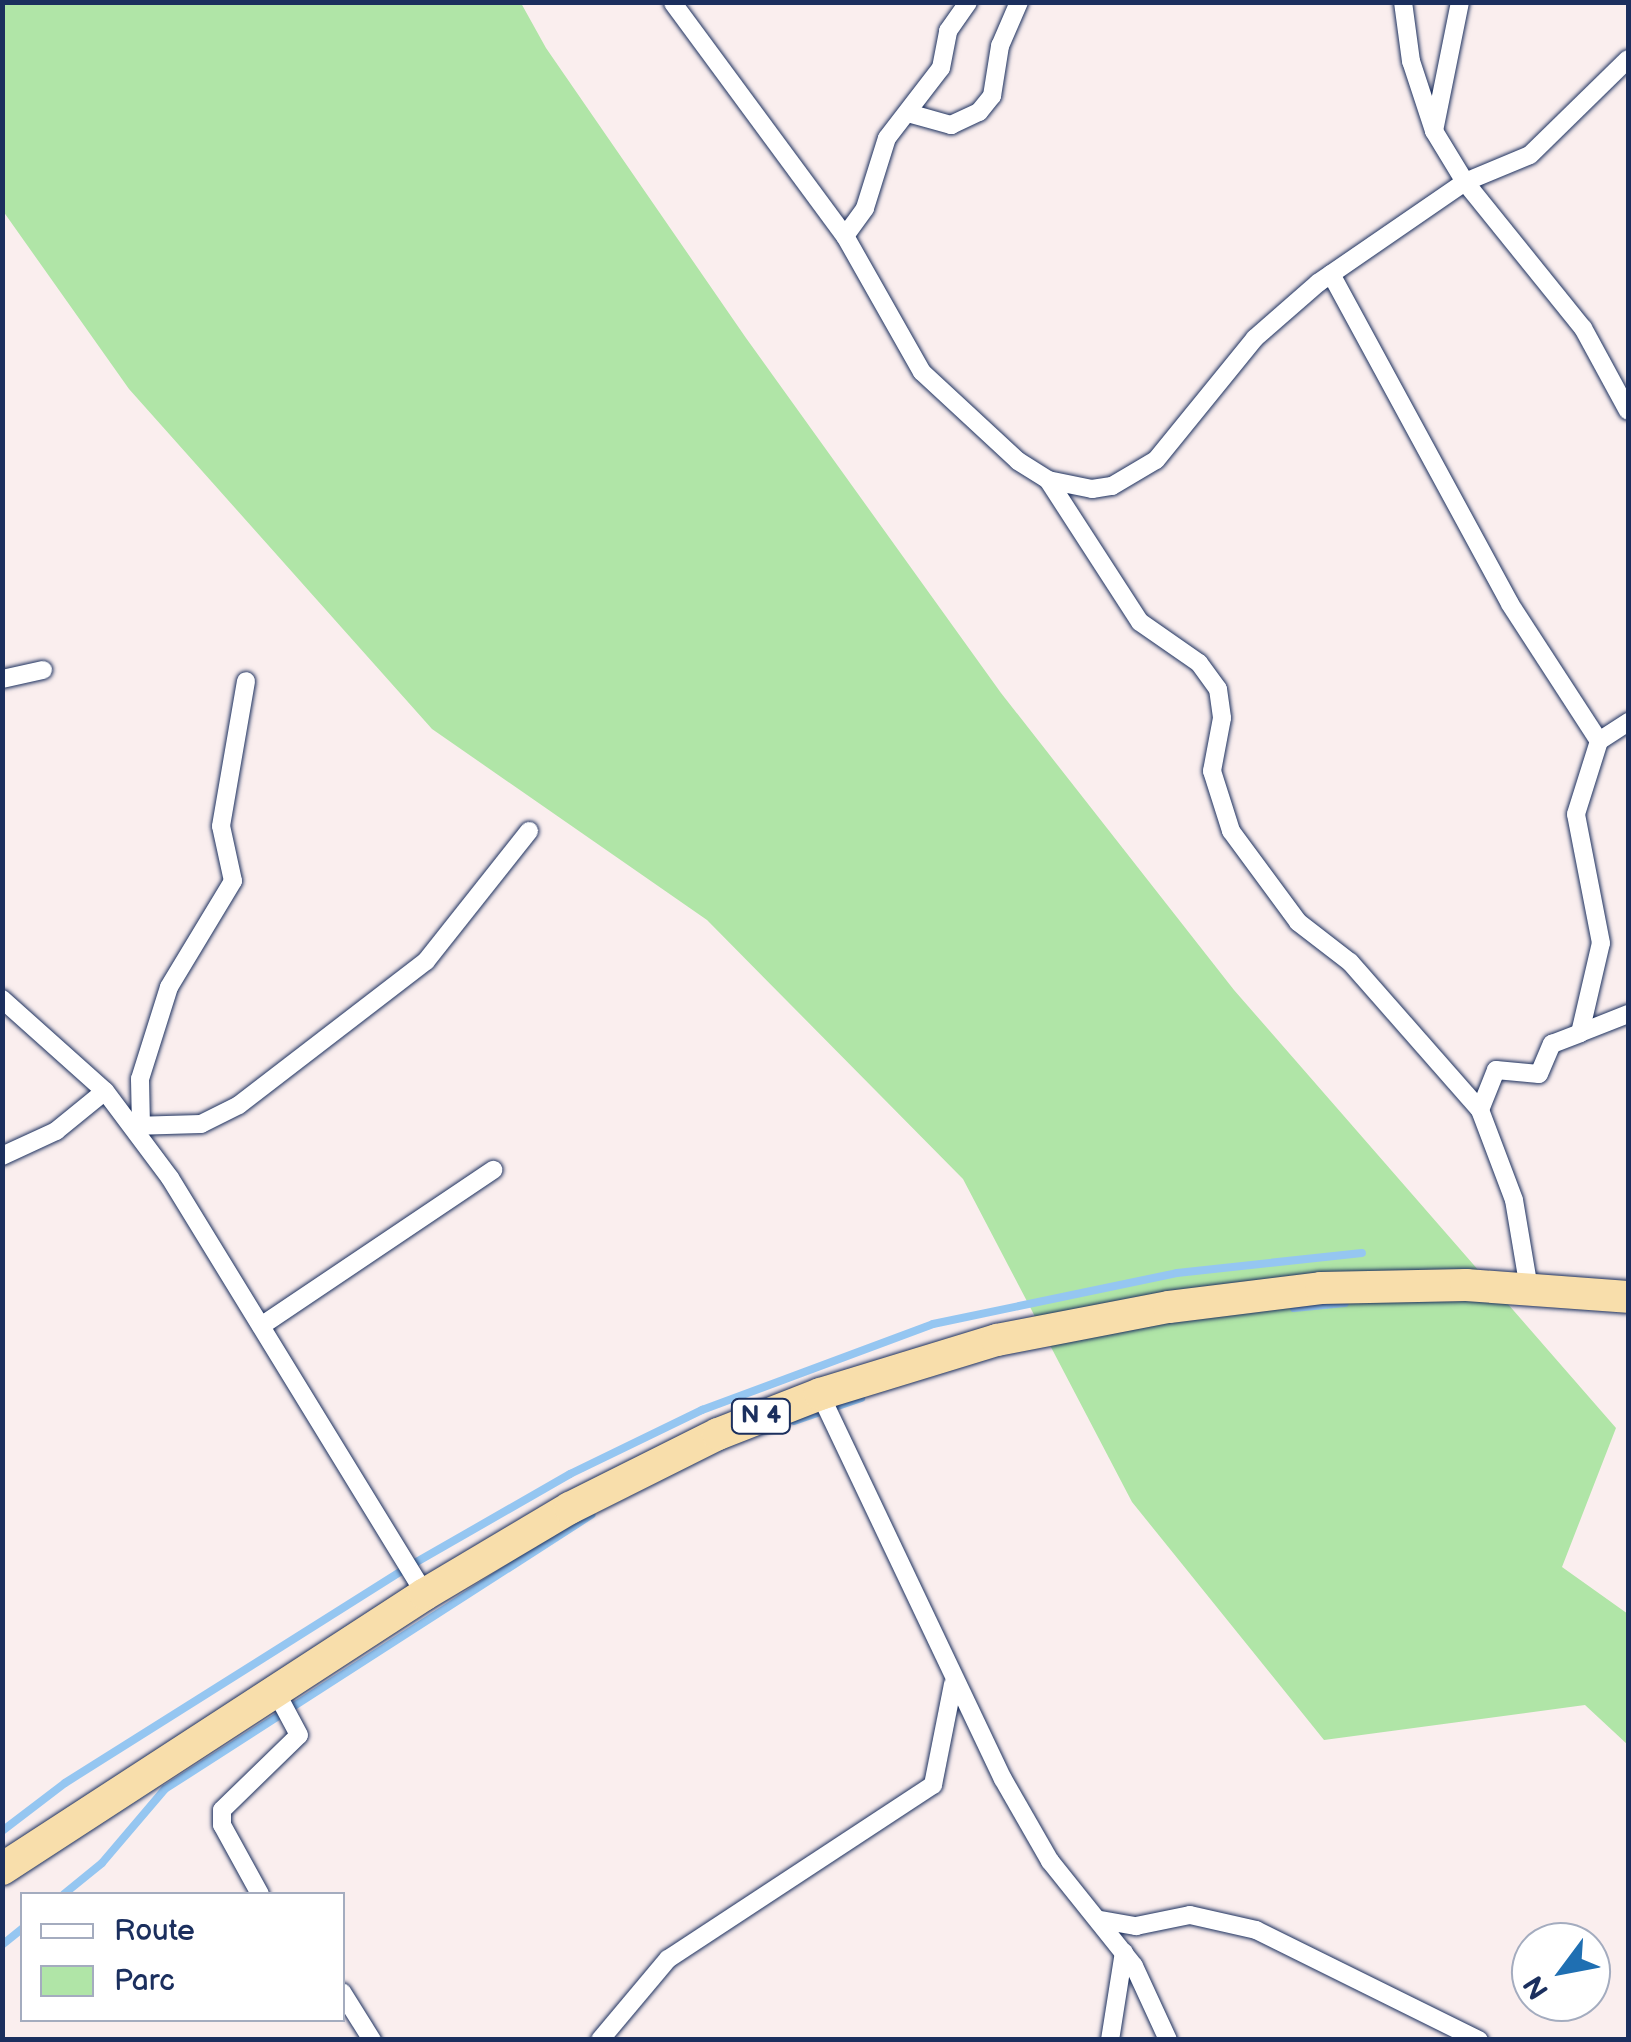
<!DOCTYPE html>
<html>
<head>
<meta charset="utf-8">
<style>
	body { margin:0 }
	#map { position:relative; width:1631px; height:2042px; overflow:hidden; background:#faeeee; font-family:"Balsamiq Sans",sans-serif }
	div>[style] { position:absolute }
	.green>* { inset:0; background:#b0e5a7 }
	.stream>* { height:8px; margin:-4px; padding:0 4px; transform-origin:4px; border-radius:4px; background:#95c6f1 }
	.roads { filter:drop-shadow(0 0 2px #1b2f5e) drop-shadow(0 0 2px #1b2f5e) }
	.street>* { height:18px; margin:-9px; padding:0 9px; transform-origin:9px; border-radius:9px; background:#fff }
	.highway>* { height:32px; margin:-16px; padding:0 16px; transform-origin:16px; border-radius:16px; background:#f8deab }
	span { translate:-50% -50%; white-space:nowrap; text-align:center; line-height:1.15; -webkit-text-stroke:9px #fff; paint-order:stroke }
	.shield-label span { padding:2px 8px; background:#fff; border:2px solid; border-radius:8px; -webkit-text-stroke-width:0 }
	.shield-label { font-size:25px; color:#1b2f5e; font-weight:700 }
	.frame { position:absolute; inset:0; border:5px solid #1b2f5e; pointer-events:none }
	.legend { position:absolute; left:20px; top:1892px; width:325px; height:130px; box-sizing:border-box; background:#fff; border:2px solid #a4acbf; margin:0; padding:12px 18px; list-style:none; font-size:30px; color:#1b2f5e }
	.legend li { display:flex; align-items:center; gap:20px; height:50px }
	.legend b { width:50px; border:2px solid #a4acbf }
	.north { position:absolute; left:1511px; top:1922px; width:100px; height:100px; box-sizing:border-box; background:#fff; border:2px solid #a4acbf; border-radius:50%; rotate:238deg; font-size:28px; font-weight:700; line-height:40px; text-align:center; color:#1b2f5e }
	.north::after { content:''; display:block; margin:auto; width:35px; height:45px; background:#1f6fb2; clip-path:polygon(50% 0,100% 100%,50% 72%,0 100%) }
</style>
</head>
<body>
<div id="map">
	<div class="green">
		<div style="clip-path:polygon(2px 3px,521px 3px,546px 48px,746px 338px,1001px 693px,1234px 990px,1616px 1428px,1562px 1567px,1628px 1614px,1628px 1745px,1585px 1705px,1324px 1740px,1132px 1502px,963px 1179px,707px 920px,432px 729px,129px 389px,3px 211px)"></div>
	</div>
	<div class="stream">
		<div style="left:1294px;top:1308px;width:51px;rotate:-5.6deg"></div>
		<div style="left:794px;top:1421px;width:71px;rotate:-18.9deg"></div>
		<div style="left:2px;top:1831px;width:79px;rotate:-37.3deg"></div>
		<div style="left:65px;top:1783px;width:411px;rotate:-32.2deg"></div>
		<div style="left:413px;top:1564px;width:181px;rotate:-29.8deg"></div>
		<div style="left:570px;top:1474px;width:147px;rotate:-25.9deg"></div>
		<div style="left:702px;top:1410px;width:246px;rotate:-20.4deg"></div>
		<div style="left:933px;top:1324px;width:249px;rotate:-11.8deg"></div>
		<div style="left:1177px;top:1273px;width:186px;rotate:-6.2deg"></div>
		<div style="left:64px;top:1894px;width:49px;rotate:-39.2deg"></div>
		<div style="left:102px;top:1863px;width:97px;rotate:-49.6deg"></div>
		<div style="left:165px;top:1789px;width:507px;rotate:-32.75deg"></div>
		<div style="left:2px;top:1945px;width:26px;rotate:-39deg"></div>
	</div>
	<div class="roads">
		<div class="street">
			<div style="left:1403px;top:2px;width:60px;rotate:82.3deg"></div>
			<div style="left:1411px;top:61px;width:74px;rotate:71.8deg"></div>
			<div style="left:1434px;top:131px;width:60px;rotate:58.7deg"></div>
			<div style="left:1465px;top:182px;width:188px;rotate:51.1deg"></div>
			<div style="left:1583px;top:328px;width:94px;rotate:61.5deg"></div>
			<div style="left:673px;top:3px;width:290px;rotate:53.6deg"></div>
			<div style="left:845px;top:236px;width:156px;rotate:60.5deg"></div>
			<div style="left:922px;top:372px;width:131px;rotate:42.8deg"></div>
			<div style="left:1018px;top:461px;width:36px;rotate:32deg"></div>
			<div style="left:1048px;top:480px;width:45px;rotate:11.6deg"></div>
			<div style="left:1092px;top:489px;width:20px;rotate:-9deg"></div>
			<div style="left:1112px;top:486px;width:51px;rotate:-30.6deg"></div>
			<div style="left:1156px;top:460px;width:157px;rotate:-50.9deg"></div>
			<div style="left:1255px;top:338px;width:84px;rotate:-41.1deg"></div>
			<div style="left:1318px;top:283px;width:178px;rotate:-34.5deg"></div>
			<div style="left:1465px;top:182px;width:70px;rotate:-22.6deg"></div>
			<div style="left:1530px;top:155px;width:137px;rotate:-44.4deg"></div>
			<div style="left:908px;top:113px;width:45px;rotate:15.6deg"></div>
			<div style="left:951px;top:125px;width:31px;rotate:-25deg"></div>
			<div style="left:979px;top:112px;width:21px;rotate:-51deg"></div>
			<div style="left:992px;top:96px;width:51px;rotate:-80.9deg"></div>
			<div style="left:1000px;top:46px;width:48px;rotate:-66.6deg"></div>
			<div style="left:1434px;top:131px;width:132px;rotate:-78.6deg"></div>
			<div style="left:845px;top:236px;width:34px;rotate:-54deg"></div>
			<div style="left:865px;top:208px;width:73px;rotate:-72.6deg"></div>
			<div style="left:887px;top:138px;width:88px;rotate:-52.4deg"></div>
			<div style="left:941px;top:68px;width:38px;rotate:-79deg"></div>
			<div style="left:948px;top:31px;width:35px;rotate:-55deg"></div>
			<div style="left:1331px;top:274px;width:375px;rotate:61.5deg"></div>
			<div style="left:1510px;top:604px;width:163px;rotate:57deg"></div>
			<div style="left:1048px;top:480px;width:169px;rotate:57.1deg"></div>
			<div style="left:1140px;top:622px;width:72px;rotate:34.8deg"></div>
			<div style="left:1199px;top:663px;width:32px;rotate:54deg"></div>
			<div style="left:1218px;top:689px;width:29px;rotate:82deg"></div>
			<div style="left:1222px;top:718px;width:54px;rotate:100.7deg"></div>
			<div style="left:1212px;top:771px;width:63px;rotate:72.4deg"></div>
			<div style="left:1231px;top:831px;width:113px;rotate:53.6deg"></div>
			<div style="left:1298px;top:922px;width:66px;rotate:37.6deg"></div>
			<div style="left:1350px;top:962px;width:197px;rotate:48.7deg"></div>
			<div style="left:1480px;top:1110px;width:96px;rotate:69.3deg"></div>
			<div style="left:1514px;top:1200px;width:90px;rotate:80.4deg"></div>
			<div style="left:2px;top:679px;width:42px;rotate:-12.4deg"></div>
			<div style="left:2px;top:999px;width:138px;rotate:41.8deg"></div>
			<div style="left:105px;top:1091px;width:109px;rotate:53.2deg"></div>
			<div style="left:170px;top:1178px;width:488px;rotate:58.5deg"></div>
			<div style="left:1580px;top:1033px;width:52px;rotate:-21.6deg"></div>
			<div style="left:1480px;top:1110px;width:43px;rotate:-68.2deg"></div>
			<div style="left:1496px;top:1070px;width:43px;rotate:5.3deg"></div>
			<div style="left:1539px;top:1074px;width:33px;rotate:-67deg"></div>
			<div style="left:1552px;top:1044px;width:30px;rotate:-21deg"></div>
			<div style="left:1580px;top:1033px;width:92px;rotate:-76.9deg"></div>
			<div style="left:1601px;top:943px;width:131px;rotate:-101deg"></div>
			<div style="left:1576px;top:814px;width:77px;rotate:-72.5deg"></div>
			<div style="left:1599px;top:741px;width:35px;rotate:-33deg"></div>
			<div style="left:132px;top:1126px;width:69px;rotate:-1.7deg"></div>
			<div style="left:201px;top:1124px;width:42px;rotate:-26.6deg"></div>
			<div style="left:239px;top:1105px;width:236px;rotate:-37.6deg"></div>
			<div style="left:426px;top:961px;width:166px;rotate:-51.6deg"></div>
			<div style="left:141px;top:1127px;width:48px;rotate:-91.2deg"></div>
			<div style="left:140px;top:1079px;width:96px;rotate:-72.5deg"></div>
			<div style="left:169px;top:987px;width:124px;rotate:-58.9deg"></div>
			<div style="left:233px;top:881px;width:56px;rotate:-102.3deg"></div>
			<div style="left:221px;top:826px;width:147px;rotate:-80.2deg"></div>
			<div style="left:2px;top:1156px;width:60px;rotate:-24.8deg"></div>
			<div style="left:56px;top:1131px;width:63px;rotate:-39.2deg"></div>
			<div style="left:261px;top:1326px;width:280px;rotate:-33.9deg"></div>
			<div style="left:820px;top:1394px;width:426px;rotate:64.6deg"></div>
			<div style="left:1003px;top:1779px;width:95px;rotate:60.2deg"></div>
			<div style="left:1050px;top:1861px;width:134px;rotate:51.3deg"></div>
			<div style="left:1134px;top:1966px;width:81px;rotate:65.3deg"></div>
			<div style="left:260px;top:1894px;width:79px;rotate:-118.8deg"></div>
			<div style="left:222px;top:1825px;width:15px;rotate:-90deg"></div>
			<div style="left:222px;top:1810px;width:107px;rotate:-44.2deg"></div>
			<div style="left:299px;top:1735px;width:47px;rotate:-118.2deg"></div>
			<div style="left:1101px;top:1920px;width:36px;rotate:10deg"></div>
			<div style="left:1136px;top:1926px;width:55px;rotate:-11.5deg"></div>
			<div style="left:1190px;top:1915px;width:68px;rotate:12.8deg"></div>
			<div style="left:1256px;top:1930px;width:249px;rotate:26.3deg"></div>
			<div style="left:342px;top:1992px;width:57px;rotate:58deg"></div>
			<div style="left:600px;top:2040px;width:106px;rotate:-50deg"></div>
			<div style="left:668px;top:1959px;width:317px;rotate:-33.3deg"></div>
			<div style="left:933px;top:1785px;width:103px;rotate:-78.8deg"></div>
			<div style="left:1110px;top:2040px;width:89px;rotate:-81deg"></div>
		</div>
		<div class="highway">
			<div style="left:2px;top:1869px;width:505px;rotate:-33.03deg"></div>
			<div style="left:425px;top:1594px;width:169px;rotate:-30.7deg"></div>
			<div style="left:570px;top:1508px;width:165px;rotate:-26.6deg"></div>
			<div style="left:718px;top:1434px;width:110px;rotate:-21.4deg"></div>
			<div style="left:820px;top:1394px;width:185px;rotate:-17deg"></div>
			<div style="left:997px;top:1340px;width:175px;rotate:-10.9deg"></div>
			<div style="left:1169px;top:1307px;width:153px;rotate:-7.1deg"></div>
			<div style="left:1321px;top:1288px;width:145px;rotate:-1.2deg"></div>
			<div style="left:1466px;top:1285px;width:162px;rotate:4.2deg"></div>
		</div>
	</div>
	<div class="shield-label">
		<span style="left:761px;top:1416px">N 4</span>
	</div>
	<div class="frame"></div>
	<ul class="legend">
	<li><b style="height:12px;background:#fff"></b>Route</li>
	<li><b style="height:28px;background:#b0e5a7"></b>Parc</li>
	</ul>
	<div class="north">N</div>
</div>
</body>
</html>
